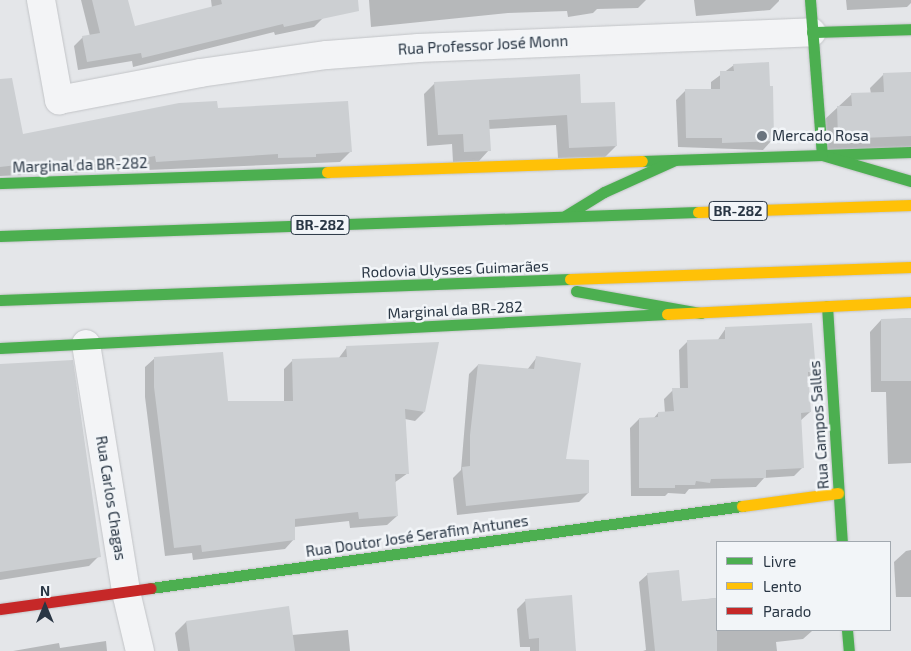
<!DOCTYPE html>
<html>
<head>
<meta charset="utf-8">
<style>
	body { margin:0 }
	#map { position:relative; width:911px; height:651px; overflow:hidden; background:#e4e6e9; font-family:"Exo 2",sans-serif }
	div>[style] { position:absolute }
	.shadow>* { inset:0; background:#0003 }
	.building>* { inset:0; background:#cccfd2 }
	.roads { filter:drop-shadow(0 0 1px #c2c4c7) drop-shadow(0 0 1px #c2c4c7) }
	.street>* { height:28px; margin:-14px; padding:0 14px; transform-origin:14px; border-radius:14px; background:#f3f4f6 }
	.fast>* { height:11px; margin:-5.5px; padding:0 5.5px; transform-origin:5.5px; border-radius:5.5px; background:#4caf50 }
	.slow>* { height:11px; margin:-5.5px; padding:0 5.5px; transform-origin:5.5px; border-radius:5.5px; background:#ffc107 }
	.jam>* { height:11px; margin:-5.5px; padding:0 5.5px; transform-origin:5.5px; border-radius:5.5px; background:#c62828 }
	.dots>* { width:14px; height:14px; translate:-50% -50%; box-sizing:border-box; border:2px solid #f2f5f8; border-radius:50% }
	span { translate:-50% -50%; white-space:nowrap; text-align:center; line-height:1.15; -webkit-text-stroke:5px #f2f5f8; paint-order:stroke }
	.shield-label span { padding:1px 4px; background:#f2f5f8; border:1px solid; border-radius:4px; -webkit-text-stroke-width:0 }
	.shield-label { font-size:14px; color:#293644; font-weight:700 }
	.street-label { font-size:15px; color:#293644 }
	.poi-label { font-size:15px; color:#293644 }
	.left { translate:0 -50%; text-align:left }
	.legend { position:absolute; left:716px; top:541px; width:175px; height:90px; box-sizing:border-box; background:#f2f5f8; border:1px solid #a2a9b0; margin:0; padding:6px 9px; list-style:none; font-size:15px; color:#293644 }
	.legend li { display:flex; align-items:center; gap:10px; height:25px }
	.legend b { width:25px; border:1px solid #a2a9b0 }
	.north { position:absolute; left:20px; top:581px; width:50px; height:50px; -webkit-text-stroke:4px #f2f5f8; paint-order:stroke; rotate:0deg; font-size:14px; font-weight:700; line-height:20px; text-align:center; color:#293644 }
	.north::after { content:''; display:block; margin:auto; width:18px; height:22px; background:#293644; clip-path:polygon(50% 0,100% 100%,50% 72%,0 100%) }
</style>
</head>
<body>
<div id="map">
	<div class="shadow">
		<div style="clip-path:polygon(81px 0,126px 0,134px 27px,212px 8px,211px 0,320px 0,323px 18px,314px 27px,275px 35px,274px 32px,133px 67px,132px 61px,78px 70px,74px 46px,83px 37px,90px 36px)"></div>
		<div style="clip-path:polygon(369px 0,646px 0,638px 8px,597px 9px,593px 13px,568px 17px,567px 11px,508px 13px,371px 27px)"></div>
		<div style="clip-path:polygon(694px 0,779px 0,779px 1px,770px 10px,696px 16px)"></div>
		<div style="clip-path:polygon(846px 0,911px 0,911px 3px,907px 7px,847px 10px)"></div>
		<div style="clip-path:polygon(734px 65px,772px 140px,763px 150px,678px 147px,676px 100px,686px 90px,711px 90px,711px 82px)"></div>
		<div style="clip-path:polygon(884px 74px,911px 74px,911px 155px,825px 151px,824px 120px,852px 94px,871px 94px,870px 88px)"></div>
		<div style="clip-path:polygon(435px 83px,580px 104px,616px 146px,605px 157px,558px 158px,556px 125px,488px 129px,489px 150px,479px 161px,453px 162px,452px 144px,427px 146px,424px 94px)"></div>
		<div style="clip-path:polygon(0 103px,22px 136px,216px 109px,350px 152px,340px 162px,0 176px)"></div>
		<div style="clip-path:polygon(911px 318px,911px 463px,888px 464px,886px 392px,871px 392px,870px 332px,881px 320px)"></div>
		<div style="clip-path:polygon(726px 328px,814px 371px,807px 379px,810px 412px,800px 421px,803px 467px,794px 476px,764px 478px,756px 487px,689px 489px,685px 494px,668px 493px,665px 496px,631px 496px,630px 428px,639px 419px,653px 419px,658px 413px,665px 413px,664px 399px,673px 390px,680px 389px,679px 350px,688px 341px,717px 341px)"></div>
		<div style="clip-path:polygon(347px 347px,424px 412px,415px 421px,405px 419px,408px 473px,394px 483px,397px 516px,387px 525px,350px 528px,349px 521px,294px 527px,294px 539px,285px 549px,193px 560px,192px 553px,165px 556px,145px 397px,145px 367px,155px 358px,227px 402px,284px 402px,284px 369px,293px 360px,338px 359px)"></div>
		<div style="clip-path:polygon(537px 357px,564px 460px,588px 493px,579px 502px,457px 515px,453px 478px,461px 470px,469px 374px,478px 365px,527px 370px)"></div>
		<div style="clip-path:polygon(0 365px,99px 556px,89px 566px,0 580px)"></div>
		<div style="clip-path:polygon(911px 550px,911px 597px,896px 597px,894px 562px,906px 551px)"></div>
		<div style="clip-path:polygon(648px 574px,681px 602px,717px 598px,717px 630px,812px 631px,803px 639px,776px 642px,777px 651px,643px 651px,646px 650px,639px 582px)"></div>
		<div style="clip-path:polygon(526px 600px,576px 651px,530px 651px,530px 647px,520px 647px,517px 609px)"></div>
		<div style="clip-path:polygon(186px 622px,292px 635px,348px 630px,350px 651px,178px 651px,175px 633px)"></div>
		<div style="clip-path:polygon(106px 641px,107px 651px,13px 651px,59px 643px,60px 648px)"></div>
	</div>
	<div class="building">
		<div style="clip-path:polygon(92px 0,128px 0,135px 26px,222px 4px,221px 0,358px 0,359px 11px,284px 27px,283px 24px,142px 58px,141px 53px,87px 62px,82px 36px,100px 33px)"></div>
		<div style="clip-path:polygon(769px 62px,770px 86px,773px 86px,774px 141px,722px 143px,722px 138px,686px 138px,685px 89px,720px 89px,720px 71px,734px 71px,733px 64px)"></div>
		<div style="clip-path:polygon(911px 72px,911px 136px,838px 139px,837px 106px,852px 106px,851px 93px,884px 92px,883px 73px)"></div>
		<div style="clip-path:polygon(580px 74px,581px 103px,615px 102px,617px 146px,569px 148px,567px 115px,489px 120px,491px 151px,464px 152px,463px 134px,438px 135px,434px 82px)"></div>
		<div style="clip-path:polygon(12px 78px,23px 134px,179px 103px,217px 101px,218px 108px,348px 101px,352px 152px,316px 154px,316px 157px,278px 158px,278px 154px,156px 162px,155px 156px,117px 163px,53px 166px,52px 161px,0 167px,0 79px)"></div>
		<div style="clip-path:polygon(911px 318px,911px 381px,881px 381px,881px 319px)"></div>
		<div style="clip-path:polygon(812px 323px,816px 372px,808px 372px,811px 412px,801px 413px,804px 468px,766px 470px,766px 478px,711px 479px,710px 483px,696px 481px,695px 485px,675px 485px,675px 488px,639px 488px,639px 418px,658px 417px,658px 412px,674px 411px,672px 388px,688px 388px,687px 340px,725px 339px,725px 327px)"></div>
		<div style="clip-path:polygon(439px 342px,425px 412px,405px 409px,409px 474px,395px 474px,398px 516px,359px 519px,358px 512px,295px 519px,295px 540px,202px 552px,201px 545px,174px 548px,154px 387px,154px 357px,223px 352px,228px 401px,293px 401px,292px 359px,347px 357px,346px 346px)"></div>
		<div style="clip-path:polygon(536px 356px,581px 363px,566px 459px,589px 460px,589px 493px,466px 506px,462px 467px,470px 466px,470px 435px,478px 364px,534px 369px)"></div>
		<div style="clip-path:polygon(73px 360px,101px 557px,0 572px,0 364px)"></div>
		<div style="clip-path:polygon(679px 570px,682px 601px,717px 598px,717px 651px,655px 651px,647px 573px)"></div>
		<div style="clip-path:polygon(572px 595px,576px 651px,539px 651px,539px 638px,529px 639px,525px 599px)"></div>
		<div style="clip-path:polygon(289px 606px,295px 651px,190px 651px,186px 621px)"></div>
	</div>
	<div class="roads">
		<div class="street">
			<div style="left:41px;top:0;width:102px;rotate:79.8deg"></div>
			<div style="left:59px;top:100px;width:144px;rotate:-10.8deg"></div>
			<div style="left:200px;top:73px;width:128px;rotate:-8.1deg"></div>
			<div style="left:327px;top:55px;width:92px;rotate:-4.4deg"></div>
			<div style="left:419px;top:48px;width:393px;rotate:-2.3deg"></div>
			<div style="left:86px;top:344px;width:251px;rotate:80.8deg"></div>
			<div style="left:126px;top:592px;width:61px;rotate:76.7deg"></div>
		</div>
		<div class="fast">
			<div style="left:810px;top:0;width:155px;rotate:85.6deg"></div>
			<div style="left:822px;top:155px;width:89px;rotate:-1.9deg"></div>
			<div style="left:812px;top:32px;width:99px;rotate:-1.7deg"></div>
			<div style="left:822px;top:155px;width:93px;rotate:16.3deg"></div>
			<div style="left:642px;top:161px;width:180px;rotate:-1.9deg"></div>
			<div style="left:0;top:183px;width:327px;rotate:-1.9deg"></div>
			<div style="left:565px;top:216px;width:46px;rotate:-31.6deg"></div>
			<div style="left:604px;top:192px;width:78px;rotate:-24.3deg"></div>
			<div style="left:0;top:236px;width:698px;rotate:-1.97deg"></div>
			<div style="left:576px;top:291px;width:127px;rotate:10deg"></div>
			<div style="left:0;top:300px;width:570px;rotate:-2.11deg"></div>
			<div style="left:827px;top:306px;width:236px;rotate:86.4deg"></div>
			<div style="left:0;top:348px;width:668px;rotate:-2.92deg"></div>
			<div style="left:151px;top:588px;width:597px;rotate:-7.9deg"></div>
			<div style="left:847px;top:630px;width:21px;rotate:85deg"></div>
		</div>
		<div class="slow">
			<div style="left:327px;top:172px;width:315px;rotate:-2deg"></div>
			<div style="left:698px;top:212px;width:213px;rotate:-1.9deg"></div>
			<div style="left:570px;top:279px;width:341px;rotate:-2deg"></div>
			<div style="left:667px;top:314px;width:244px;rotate:-2.8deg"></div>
			<div style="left:742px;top:506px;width:97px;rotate:-7.7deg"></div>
		</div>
		<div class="jam">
			<div style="left:0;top:609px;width:152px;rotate:-7.9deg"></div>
		</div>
	</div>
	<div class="dots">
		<div style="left:762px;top:136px;background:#6a747e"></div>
	</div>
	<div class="shield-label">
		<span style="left:738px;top:211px">BR-282</span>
		<span style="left:320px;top:225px">BR-282</span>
	</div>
	<div class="street-label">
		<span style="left:483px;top:45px;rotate:-3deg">Rua Professor José Monn</span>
		<span style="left:80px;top:165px;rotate:-2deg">Marginal da BR-282</span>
		<span style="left:455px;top:269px;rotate:-2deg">Rodovia Ulysses Guimarães</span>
		<span style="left:455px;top:310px;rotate:-3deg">Marginal da BR-282</span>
		<span style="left:819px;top:425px;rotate:-94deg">Rua Campos Salles</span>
		<span style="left:111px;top:498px;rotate:81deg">Rua Carlos Chagas</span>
		<span style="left:417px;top:536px;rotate:-8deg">Rua Doutor José Serafim Antunes</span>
	</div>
	<div class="poi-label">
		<span class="left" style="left:772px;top:136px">Mercado Rosa</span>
	</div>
	<ul class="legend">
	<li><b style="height:6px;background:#4caf50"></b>Livre</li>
	<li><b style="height:6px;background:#ffc107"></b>Lento</li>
	<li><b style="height:6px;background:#c62828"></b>Parado</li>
	</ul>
	<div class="north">N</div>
</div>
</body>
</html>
